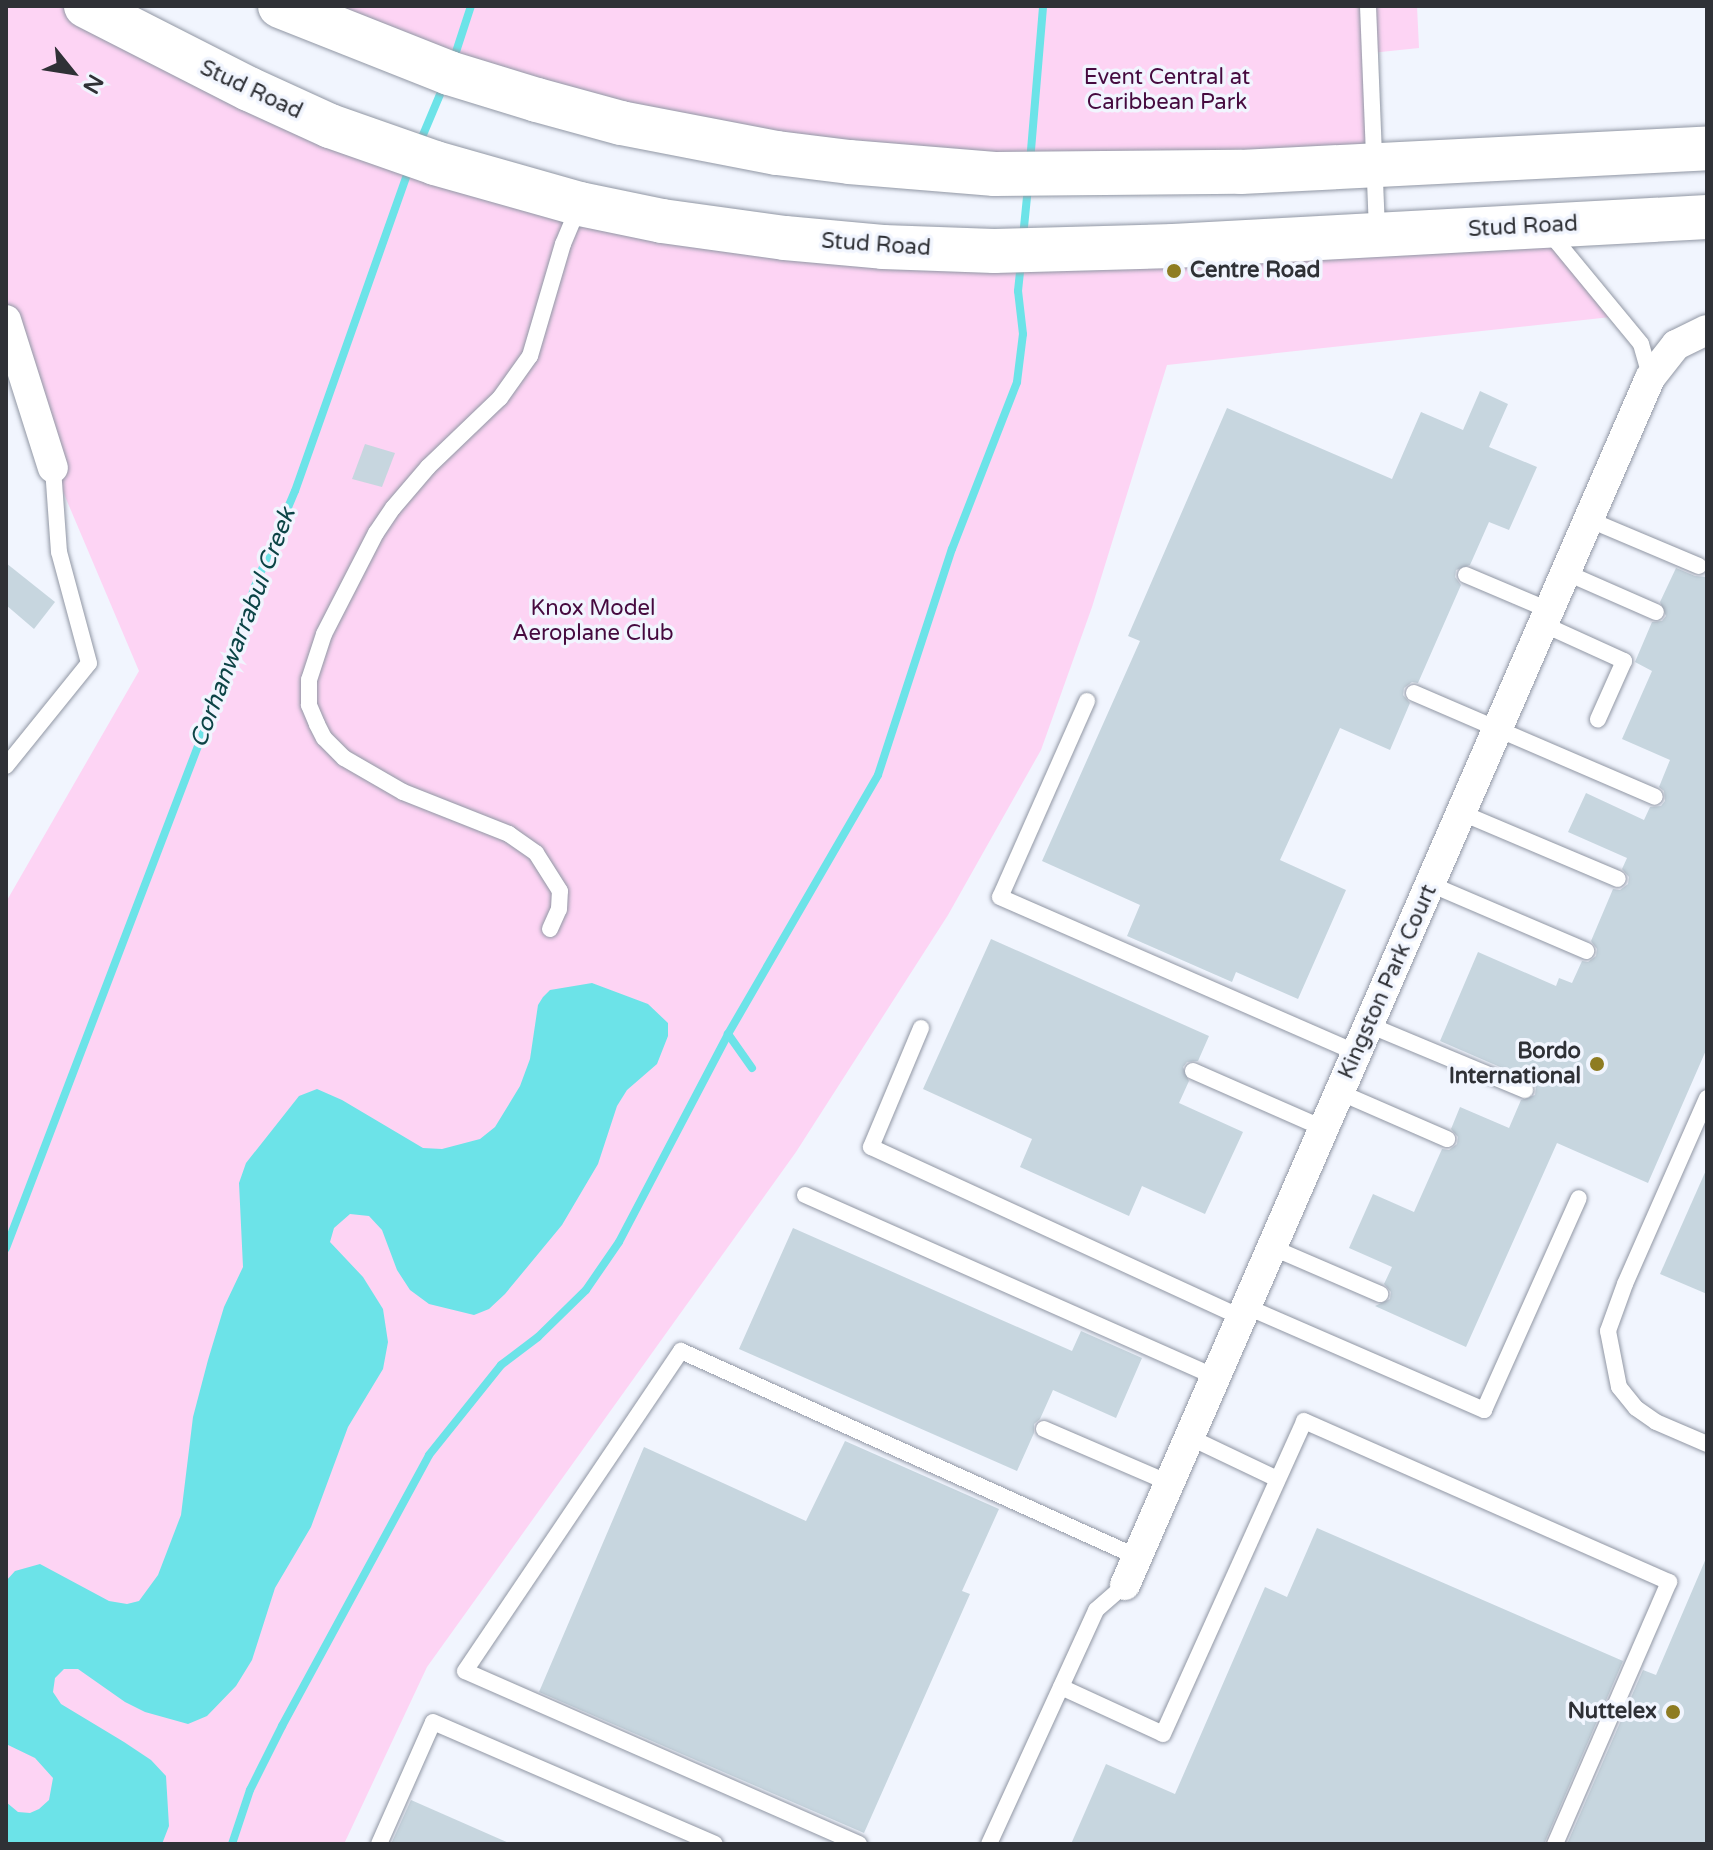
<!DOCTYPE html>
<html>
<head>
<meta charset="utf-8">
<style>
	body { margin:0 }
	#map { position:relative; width:1713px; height:1850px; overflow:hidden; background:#f1f5fe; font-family:"Varela Round",sans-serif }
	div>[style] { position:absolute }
	.green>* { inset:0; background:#fdd4f4 }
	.water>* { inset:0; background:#6ce3e8 }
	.stream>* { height:8px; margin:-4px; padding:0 4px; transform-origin:4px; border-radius:4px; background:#6ce3e8 }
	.building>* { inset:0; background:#c7d6df }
	.roads { filter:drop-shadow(0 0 2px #9197a4) drop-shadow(0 0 2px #9197a4) }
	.lane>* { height:16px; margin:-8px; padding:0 8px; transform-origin:8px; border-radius:8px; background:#fff }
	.street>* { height:30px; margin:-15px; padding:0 15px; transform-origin:15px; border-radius:15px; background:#fff }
	.highway>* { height:44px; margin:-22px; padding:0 22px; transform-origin:22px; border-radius:22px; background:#fff }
	.dots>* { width:22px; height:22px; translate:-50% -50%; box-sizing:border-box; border:4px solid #f1f5fe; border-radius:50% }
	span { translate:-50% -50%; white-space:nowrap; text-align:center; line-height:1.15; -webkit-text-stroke:7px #f1f5fe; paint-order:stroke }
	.park-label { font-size:22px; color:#460a3f }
	.street-label { font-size:22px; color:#2f3136 }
	.poi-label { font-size:22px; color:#2f3136; font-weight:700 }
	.left { translate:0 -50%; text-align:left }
	.right { translate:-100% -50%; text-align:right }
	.water-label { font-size:24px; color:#0c4446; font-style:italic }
	.frame { position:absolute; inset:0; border:8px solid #2f3136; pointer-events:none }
	.north { position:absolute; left:32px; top:32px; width:80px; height:80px; -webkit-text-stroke:6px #f1f5fe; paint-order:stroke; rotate:120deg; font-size:22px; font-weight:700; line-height:32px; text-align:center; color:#2f3136 }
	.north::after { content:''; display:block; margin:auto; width:28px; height:36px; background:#2f3136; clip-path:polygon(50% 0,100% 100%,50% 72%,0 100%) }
</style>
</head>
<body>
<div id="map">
	<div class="green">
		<div style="clip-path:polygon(6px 6px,86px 6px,330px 126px,785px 238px,1543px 225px,1620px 316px,1167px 365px,1092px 607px,1041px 750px,948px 915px,796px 1152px,427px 1667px,344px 1844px,6px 1844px,6px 902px,139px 671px,53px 468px,6px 320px)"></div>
		<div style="clip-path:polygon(280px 6px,1417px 6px,1419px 48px,1371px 53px,1372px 165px,777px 153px)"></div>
	</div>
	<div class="water">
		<div style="clip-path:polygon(592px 983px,648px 1004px,668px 1023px,668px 1036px,657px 1064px,627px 1090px,617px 1106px,598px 1164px,562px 1225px,505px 1294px,489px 1309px,474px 1315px,429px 1304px,410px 1290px,397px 1270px,382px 1230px,369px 1216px,350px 1214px,334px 1228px,330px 1242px,363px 1277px,383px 1309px,388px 1342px,383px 1369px,348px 1427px,311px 1527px,275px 1588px,252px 1660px,236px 1686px,207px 1716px,188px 1724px,145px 1712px,125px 1702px,78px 1669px,64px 1669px,55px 1678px,53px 1692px,61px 1704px,124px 1742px,151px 1760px,166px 1776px,169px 1826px,162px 1844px,6px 1844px,6px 1802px,18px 1812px,30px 1813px,39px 1809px,49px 1800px,53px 1778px,35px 1758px,6px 1744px,6px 1581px,15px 1571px,40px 1564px,109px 1601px,127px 1604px,139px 1601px,158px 1575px,181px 1515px,193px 1417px,208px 1360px,224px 1307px,243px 1267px,239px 1183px,246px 1163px,299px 1096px,317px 1089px,342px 1100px,423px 1148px,442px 1149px,480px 1139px,495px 1127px,520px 1086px,530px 1059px,538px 1005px,543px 997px,550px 990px)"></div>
	</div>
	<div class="stream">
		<div style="left:453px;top:61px;width:58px;rotate:-71.9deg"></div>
		<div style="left:420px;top:142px;width:62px;rotate:-67.2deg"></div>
		<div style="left:1030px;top:162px;width:157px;rotate:-85.2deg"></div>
		<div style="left:1023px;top:237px;width:50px;rotate:-84.3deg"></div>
		<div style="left:752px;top:1068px;width:42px;rotate:-125.2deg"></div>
		<div style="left:728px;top:1034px;width:299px;rotate:-59.9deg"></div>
		<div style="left:878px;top:775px;width:238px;rotate:-71.9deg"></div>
		<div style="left:952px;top:549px;width:179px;rotate:-68.7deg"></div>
		<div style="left:1017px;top:382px;width:48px;rotate:-82.9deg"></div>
		<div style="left:1023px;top:334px;width:43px;rotate:-96.6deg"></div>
		<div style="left:1018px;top:291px;width:28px;rotate:-84deg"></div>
		<div style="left:6px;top:1248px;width:596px;rotate:-69.07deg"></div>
		<div style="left:219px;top:691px;width:111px;rotate:-71.1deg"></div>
		<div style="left:255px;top:586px;width:103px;rotate:-67.2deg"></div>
		<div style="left:295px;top:491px;width:345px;rotate:-70.5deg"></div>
		<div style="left:232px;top:1844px;width:57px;rotate:-71.6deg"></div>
		<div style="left:250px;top:1790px;width:72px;rotate:-63.4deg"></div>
		<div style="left:282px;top:1726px;width:308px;rotate:-61.5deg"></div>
		<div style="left:429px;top:1455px;width:115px;rotate:-51.3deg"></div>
		<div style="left:501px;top:1365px;width:46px;rotate:-37.1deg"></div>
		<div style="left:538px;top:1337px;width:67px;rotate:-44.4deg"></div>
		<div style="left:586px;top:1290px;width:58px;rotate:-55.5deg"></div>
		<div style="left:619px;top:1242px;width:235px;rotate:-62.3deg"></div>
	</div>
	<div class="building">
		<div style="clip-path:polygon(1480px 391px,1508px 404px,1489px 447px,1537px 467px,1509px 530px,1489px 522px,1470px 565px,1456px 570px,1455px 577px,1461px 585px,1418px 683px,1412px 682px,1404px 688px,1403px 695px,1410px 703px,1390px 750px,1340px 728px,1280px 860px,1346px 890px,1298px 999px,1236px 972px,1232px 982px,1127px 936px,1140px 905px,1042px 861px,1140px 641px,1128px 636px,1227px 408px,1392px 479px,1421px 412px,1463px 430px)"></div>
		<div style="clip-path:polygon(365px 444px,395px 453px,382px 487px,352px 479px)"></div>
		<div style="clip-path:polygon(6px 563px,55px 602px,34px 629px,6px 605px)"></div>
		<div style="clip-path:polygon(1676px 568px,1695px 576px,1707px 577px,1707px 1048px,1648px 1183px,1557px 1143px,1466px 1347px,1375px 1306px,1390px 1299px,1391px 1292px,1384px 1284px,1392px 1267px,1349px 1248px,1373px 1194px,1414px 1212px,1442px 1149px,1449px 1150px,1457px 1144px,1458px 1137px,1451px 1129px,1460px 1107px,1509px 1128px,1521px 1100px,1535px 1095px,1536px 1088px,1530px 1080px,1440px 1041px,1478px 952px,1556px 986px,1559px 978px,1572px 983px,1582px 961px,1588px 962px,1596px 956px,1597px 949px,1591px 941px,1613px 889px,1620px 890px,1628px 884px,1629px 877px,1622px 869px,1627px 858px,1568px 832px,1586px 793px,1644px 820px,1650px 807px,1661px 806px,1665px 801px,1664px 791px,1659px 787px,1670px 760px,1622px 739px,1652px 671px,1635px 662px,1652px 622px,1662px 621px,1666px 616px,1660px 602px)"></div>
		<div style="clip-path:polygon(991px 939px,1209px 1036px,1198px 1061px,1187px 1062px,1183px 1067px,1189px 1081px,1179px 1103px,1243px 1132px,1205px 1214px,1142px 1186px,1129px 1216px,1020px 1167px,1032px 1139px,923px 1089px)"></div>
		<div style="clip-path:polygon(1707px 1168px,1707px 1294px,1660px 1274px)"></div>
		<div style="clip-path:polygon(793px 1228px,1072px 1351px,1081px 1331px,1142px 1358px,1116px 1418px,1053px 1390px,1040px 1419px,1034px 1424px,1034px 1433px,1017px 1471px,739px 1349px)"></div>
		<div style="clip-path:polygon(845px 1441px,999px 1509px,962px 1591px,970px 1594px,864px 1833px,539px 1692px,644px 1447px,806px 1521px)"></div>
		<div style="clip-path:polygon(1317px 1528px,1623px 1661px,1544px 1844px,1071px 1844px,1106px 1764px,1175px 1794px,1265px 1587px,1287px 1597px)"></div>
		<div style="clip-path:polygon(1707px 1556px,1707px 1844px,1567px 1844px,1643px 1670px,1656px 1675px)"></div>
		<div style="clip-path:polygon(411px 1800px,511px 1844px,391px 1844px)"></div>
	</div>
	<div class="roads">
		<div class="lane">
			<div style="left:1368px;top:6px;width:226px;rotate:87.7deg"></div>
			<div style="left:1548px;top:231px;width:146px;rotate:50.5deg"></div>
			<div style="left:1641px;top:344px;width:33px;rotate:74deg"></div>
			<div style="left:1590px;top:520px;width:118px;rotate:22.9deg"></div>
			<div style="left:1567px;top:573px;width:97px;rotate:23.7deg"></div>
			<div style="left:1466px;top:575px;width:92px;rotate:23deg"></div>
			<div style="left:1545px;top:625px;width:87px;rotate:24.5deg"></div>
			<div style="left:1624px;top:661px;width:64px;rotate:114.1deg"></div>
			<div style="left:1414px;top:693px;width:262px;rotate:23.3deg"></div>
			<div style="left:1087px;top:701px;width:214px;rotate:113.9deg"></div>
			<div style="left:1000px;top:897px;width:390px;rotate:23.6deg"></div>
			<div style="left:6px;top:766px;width:132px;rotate:-51.1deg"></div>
			<div style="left:89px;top:663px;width:115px;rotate:-105.1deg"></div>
			<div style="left:59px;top:552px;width:84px;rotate:-94.1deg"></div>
			<div style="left:1462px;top:813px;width:169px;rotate:22.9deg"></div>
			<div style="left:1430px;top:884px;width:170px;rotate:23.2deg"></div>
			<div style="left:550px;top:929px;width:22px;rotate:-66deg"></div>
			<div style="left:559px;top:909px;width:18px;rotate:-87deg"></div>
			<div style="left:560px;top:891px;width:45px;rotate:-122.3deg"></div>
			<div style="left:536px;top:853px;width:33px;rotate:-145deg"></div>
			<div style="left:509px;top:834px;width:114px;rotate:-158.4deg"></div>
			<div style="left:403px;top:792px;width:68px;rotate:-150deg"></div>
			<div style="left:344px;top:758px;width:28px;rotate:-135deg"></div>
			<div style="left:324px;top:738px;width:16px;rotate:-117deg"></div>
			<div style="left:317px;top:724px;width:21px;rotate:-113deg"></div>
			<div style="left:309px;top:705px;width:25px;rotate:-90deg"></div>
			<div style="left:309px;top:680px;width:48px;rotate:-71.9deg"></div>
			<div style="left:324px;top:634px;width:114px;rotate:-62.8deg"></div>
			<div style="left:376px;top:533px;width:30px;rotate:-56deg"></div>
			<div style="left:393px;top:508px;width:54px;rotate:-49.5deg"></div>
			<div style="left:428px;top:467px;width:100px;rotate:-43.8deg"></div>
			<div style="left:500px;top:398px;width:52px;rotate:-54.5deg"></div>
			<div style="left:530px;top:356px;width:117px;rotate:-73.6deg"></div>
			<div style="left:563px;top:244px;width:41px;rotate:-67.2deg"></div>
			<div style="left:1369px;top:1025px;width:169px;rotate:22.6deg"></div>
			<div style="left:921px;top:1028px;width:129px;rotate:112.8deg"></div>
			<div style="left:871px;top:1147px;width:406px;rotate:24.7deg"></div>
			<div style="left:1193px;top:1071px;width:142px;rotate:23.7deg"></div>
			<div style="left:1339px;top:1092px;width:118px;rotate:23.5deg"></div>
			<div style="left:1707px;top:1098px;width:203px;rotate:113.8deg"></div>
			<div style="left:1625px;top:1284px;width:50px;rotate:109.9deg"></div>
			<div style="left:1608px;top:1331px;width:57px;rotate:78.9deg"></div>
			<div style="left:1619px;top:1387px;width:27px;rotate:51deg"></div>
			<div style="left:1636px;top:1408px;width:24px;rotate:35deg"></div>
			<div style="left:1656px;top:1422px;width:56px;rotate:23.3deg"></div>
			<div style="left:805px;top:1195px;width:446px;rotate:23.9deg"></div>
			<div style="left:1271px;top:1247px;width:119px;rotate:23.3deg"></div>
			<div style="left:1245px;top:1306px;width:261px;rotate:23.5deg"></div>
			<div style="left:1484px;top:1410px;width:232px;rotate:-65.9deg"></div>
			<div style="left:1044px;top:1429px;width:134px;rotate:23.3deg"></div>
			<div style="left:1187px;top:1436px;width:100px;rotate:25.5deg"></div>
			<div style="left:1061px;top:1687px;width:112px;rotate:24.7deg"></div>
			<div style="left:1163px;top:1734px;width:343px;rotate:-65.7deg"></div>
			<div style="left:1304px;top:1421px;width:399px;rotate:23.8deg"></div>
			<div style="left:1669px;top:1582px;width:286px;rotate:113.5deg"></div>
			<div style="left:379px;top:1844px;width:133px;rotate:-66.1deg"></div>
			<div style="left:433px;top:1722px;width:307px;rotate:23.4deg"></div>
			<div style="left:859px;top:1844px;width:430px;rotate:-156.3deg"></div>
			<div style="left:465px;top:1671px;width:386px;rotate:-56deg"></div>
			<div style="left:681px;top:1351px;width:498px;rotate:24.3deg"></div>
			<div style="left:989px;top:1844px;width:257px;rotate:-65.4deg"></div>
			<div style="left:1096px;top:1610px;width:38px;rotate:-41deg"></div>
		</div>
		<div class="street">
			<div style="left:6px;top:320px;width:155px;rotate:72.4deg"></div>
			<div style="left:1125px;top:1585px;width:1316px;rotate:-66.49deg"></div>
			<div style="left:1650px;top:378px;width:42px;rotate:-51.8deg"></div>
			<div style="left:1676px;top:345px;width:34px;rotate:-26deg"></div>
		</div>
		<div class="highway">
			<div style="left:86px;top:6px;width:183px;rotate:27deg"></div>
			<div style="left:249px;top:89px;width:89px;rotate:24.6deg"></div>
			<div style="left:330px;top:126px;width:111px;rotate:19.4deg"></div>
			<div style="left:435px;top:163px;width:151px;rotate:15.8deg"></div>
			<div style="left:580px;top:204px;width:84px;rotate:11.7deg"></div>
			<div style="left:662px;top:221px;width:124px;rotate:7.9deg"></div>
			<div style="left:785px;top:238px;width:98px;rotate:5.2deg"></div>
			<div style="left:883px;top:247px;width:111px;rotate:2.1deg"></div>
			<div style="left:994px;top:251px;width:179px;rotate:-1.6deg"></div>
			<div style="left:1173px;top:246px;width:535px;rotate:-3.11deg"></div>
			<div style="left:280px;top:6px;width:182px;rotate:21.6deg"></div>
			<div style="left:449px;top:73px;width:92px;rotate:17.1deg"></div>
			<div style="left:537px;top:100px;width:87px;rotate:15.3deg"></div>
			<div style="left:621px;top:123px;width:159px;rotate:10.9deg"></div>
			<div style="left:777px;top:153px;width:73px;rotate:7.1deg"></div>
			<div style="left:849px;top:162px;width:146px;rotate:4.7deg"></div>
			<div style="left:995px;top:174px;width:246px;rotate:-0.5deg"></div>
			<div style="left:1241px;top:172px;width:467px;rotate:-2.9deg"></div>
		</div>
	</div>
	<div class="dots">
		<div style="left:1174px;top:271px;background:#8e7c22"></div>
		<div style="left:1597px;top:1064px;background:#8e7c22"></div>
		<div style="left:1673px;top:1712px;background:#8e7c22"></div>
	</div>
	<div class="park-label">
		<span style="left:1167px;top:90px">Event Central at<br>Caribbean Park</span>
		<span style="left:593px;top:621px">Knox Model<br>Aeroplane Club</span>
	</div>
	<div class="street-label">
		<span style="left:251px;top:90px;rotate:25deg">Stud Road</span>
		<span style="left:1523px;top:227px;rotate:-3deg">Stud Road</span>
		<span style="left:876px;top:245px;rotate:4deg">Stud Road</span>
		<span style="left:1388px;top:982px;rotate:-66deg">Kingston Park Court</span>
	</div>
	<div class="poi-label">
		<span class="left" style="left:1190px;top:271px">Centre Road</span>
		<span class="right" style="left:1581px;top:1064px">Bordo<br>International</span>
		<span class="right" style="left:1657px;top:1712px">Nuttelex</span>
	</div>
	<div class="water-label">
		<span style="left:243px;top:628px;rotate:-69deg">Corhanwarrabul Creek</span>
	</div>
	<div class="frame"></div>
	<div class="north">N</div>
</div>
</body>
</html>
